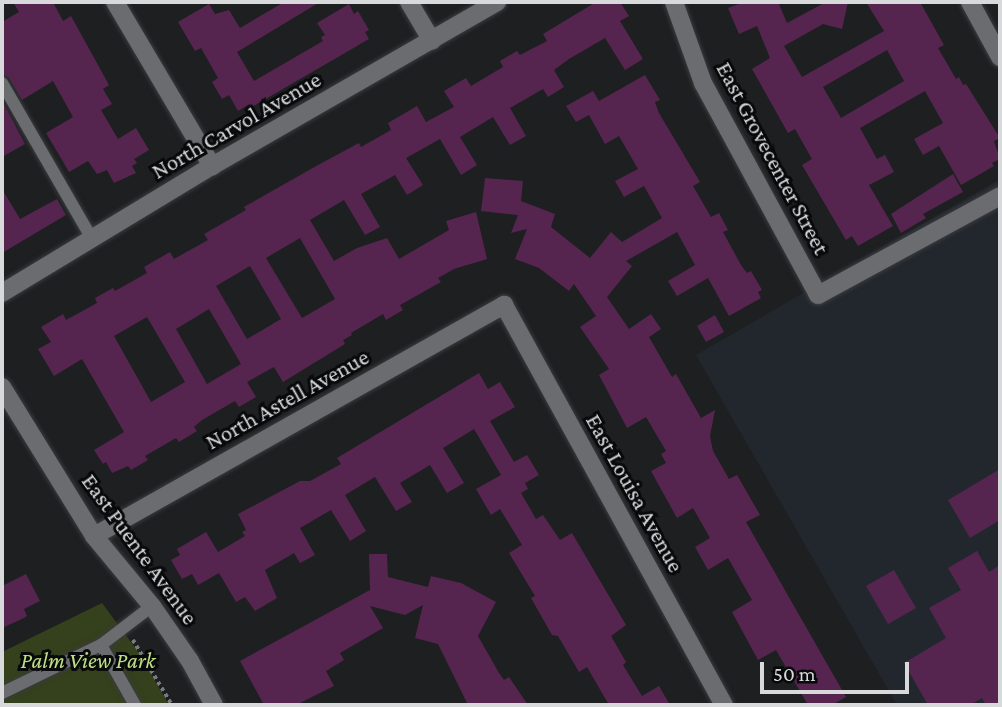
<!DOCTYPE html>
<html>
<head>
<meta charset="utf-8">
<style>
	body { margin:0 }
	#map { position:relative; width:1002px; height:707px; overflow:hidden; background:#1d1f21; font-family:"Crimson Pro",serif }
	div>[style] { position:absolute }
	.built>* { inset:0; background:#22272e }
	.green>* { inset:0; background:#34411c }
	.building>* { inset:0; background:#56254f }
	.path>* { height:3.5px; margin-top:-1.75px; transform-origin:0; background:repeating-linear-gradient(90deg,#797a7c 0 3.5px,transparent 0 7px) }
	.roads { filter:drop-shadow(0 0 2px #3a3b3d) drop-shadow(0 0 2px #3a3b3d) }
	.service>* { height:12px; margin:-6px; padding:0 6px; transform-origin:6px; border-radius:6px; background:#6a6c6f }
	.minor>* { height:18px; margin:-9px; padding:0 9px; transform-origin:9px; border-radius:9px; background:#6a6c6f }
	.secondary>* { height:18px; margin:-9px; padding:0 9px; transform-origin:9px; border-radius:9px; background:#6a6c6f }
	span { translate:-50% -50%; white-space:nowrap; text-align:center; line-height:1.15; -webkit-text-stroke:6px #08090a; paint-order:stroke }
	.street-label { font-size:23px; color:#d8d9da }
	.park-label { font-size:23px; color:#bedf85; font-style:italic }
	.frame { position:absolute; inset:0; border:4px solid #d8d9da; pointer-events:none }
	.scale { position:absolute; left:760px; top:662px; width:149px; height:32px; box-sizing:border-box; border:4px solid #d8d9da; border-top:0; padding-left:9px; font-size:21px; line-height:24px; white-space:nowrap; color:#d8d9da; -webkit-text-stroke:5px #08090a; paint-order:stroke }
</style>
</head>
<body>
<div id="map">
	<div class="built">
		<div style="clip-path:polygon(1000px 179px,1000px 705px,897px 705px,696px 355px)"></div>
	</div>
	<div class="green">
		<div style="clip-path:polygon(102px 603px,139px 653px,169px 705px,2px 705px,2px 652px)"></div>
	</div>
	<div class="building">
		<div style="clip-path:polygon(13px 2px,53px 2px,63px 21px,71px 16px,109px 85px,103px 89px,112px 104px,101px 110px,118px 139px,136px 128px,149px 150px,134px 159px,137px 163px,132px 166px,136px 173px,114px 183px,107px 170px,97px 174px,88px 161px,69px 172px,46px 133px,73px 117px,53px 81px,22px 100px,9px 78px,2px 74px,2px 22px,19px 12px)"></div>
		<div style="clip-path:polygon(284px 2px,320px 2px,237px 52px,254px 81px,323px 41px,321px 37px,325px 35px,317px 23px,349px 4px,354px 14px,358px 11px,369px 30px,365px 32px,369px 39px,250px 108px,248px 105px,238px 111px,229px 95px,222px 99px,212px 82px,218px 78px,201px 48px,195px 51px,178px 22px,209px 4px,215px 14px,229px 10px,240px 28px)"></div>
		<div style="clip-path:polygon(evenodd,596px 2px,620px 2px,629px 16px,620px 21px,643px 59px,625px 70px,605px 38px,569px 59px,554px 70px,564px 87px,548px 97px,543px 89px,510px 108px,526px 136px,510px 145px,493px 117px,460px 137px,477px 165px,461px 175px,440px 139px,406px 158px,423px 185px,407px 195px,395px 175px,361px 194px,380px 227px,365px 235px,344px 200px,310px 220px,334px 261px,357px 248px,387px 238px,399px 259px,449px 230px,446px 221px,476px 212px,487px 259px,454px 269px,438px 278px,441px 282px,400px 305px,403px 310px,386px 320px,383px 314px,351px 333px,352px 335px,343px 340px,345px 344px,283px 382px,274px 367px,247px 382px,256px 397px,239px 407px,235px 401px,202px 420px,194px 427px,197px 431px,179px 442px,176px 438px,145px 456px,148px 460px,131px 470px,128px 466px,112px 473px,106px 462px,103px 464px,94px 450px,124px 432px,82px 359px,54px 376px,38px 349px,51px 342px,41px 327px,63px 314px,66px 320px,97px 303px,95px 298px,113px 288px,115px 291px,147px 273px,144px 267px,170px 252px,174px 259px,208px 240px,204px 234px,246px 210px,244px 207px,318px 165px,359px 143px,361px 147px,391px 130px,388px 123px,417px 106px,426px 122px,454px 107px,444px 91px,466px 78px,471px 86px,503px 67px,500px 61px,517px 51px,520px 55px,547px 41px,543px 34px,596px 2px,300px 238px,335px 299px,302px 318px,266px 258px,300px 238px,596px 2px,250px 266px,281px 319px,247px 339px,216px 286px,250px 266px,596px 2px,209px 309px,241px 364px,207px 384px,176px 329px,209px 309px,596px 2px,147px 317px,185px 382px,151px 402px,114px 336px,147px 317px)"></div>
		<div style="clip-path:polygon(evenodd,744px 2px,778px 2px,787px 23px,826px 2px,848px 2px,842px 29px,823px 24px,784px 46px,802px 77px,884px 31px,866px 2px,920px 2px,944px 45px,938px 48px,956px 79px,959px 77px,963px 85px,966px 84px,1000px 138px,994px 141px,1000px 159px,992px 163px,994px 166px,961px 185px,939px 146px,923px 155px,914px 139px,943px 123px,925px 91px,860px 128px,877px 159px,885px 155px,894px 172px,869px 185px,893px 226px,858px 246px,852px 236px,846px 240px,802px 165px,812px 159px,795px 129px,788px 133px,752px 69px,770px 58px,757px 26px,739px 34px,728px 8px,744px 2px,887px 50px,904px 81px,841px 118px,823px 87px,887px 50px)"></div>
		<div style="clip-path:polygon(645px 75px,660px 100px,655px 102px,659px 113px,700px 182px,693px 186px,711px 217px,719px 213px,728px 230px,723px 232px,741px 265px,747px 273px,751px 271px,762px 290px,758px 292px,761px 298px,729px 316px,708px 278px,677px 296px,668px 281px,695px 265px,677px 232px,626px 261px,632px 266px,607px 297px,629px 329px,651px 314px,661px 329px,649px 337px,672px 377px,676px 374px,701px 418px,715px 410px,710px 436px,713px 451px,729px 479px,737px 475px,760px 515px,746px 522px,846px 697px,832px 705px,808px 705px,776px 650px,758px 660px,732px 612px,752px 600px,728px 558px,708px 570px,695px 547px,710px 538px,693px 508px,677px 518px,651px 471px,666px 463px,661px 454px,666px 451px,646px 417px,627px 428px,599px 375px,609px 369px,580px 327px,596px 316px,574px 284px,569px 291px,539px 268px,515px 259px,527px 229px,511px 233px,518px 215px,481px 211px,485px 178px,523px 181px,521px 201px,555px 214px,551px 227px,590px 258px,611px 232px,622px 242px,662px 218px,644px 186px,624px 197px,615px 181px,638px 169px,619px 136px,605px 144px,589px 115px,576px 122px,566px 106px,593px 91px,599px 101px)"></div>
		<div style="clip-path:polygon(2px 100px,25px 144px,2px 157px)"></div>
		<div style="clip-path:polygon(953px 174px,963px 192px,923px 214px,926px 218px,901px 233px,891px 214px)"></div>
		<div style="clip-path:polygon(2px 189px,20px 219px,57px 199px,66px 215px,2px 253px)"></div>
		<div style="clip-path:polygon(715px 315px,724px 332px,706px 342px,697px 326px)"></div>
		<div style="clip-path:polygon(479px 373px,488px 389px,500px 382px,515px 407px,490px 421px,514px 462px,527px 455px,539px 475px,525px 483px,528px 489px,521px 493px,536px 519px,543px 515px,560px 540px,572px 533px,626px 625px,611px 636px,626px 662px,623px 665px,642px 696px,659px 686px,670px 705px,609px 705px,587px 667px,579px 672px,558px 636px,552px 635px,531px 598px,535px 596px,509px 553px,522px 545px,500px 509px,491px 515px,476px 489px,501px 475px,474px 429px,443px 448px,464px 483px,447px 493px,430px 465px,400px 483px,412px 502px,396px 511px,375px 477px,345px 495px,366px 531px,350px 541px,331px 510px,300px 528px,315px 555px,300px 563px,294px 553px,265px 570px,277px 598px,255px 611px,245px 597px,236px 602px,219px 573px,198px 585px,192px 574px,182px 579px,171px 560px,180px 555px,177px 549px,206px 532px,218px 552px,245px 536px,242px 532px,246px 530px,238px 514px,300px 481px,310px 481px,341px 464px,337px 458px)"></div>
		<div style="clip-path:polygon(1000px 469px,1000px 520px,970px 538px,948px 500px)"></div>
		<div style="clip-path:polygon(977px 551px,989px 572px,1000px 565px,1000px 705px,986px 705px,982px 698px,970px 705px,928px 705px,904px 663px,946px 638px,929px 608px,961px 590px,948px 568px)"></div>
		<div style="clip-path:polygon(369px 554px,387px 554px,388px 577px,428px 587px,431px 576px,461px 583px,496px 602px,478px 636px,499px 673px,504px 680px,509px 677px,528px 705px,468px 705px,438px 644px,415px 638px,423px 605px,405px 615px,370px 606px,383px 628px,340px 653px,344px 660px,326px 671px,334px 686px,296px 705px,264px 705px,240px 661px,370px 590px)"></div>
		<div style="clip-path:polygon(894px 570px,916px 608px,888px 624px,866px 586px)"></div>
		<div style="clip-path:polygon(26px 574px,40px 601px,24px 609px,27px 616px,24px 618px,2px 628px,2px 586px)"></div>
	</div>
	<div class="path">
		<div style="left:133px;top:640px;width:76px;rotate:59deg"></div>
	</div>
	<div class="roads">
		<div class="service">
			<div style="left:2px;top:83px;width:180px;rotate:60deg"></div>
			<div style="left:101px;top:645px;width:69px;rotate:60.5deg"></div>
			<div style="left:2px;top:693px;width:110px;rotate:-25.9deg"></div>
			<div style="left:101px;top:645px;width:64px;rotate:-37.4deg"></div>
		</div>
		<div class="minor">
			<div style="left:115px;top:2px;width:191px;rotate:59.4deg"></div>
			<div style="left:409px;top:2px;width:45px;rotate:59.5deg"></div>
			<div style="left:674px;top:2px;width:86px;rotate:70.3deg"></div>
			<div style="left:703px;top:83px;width:241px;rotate:61.5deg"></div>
			<div style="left:818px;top:295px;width:207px;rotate:-28.5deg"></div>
			<div style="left:970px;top:2px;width:63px;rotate:61.4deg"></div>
			<div style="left:2px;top:293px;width:245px;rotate:-31.2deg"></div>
			<div style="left:212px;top:166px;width:329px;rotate:-29.9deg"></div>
			<div style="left:94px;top:536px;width:471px;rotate:-29.4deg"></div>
			<div style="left:504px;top:305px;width:457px;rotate:61.2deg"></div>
		</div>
		<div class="secondary">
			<div style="left:2px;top:387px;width:175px;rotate:58.3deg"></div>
			<div style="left:94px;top:536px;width:91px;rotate:50.4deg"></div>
			<div style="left:152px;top:606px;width:67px;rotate:55.4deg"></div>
			<div style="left:190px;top:661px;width:50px;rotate:61.4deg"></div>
		</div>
	</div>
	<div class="street-label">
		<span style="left:236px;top:125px;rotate:-30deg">North Carvol Avenue</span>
		<span style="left:773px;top:158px;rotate:62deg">East Grovecenter Street</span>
		<span style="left:287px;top:399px;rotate:-29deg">North Astell Avenue</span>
		<span style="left:635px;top:493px;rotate:61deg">East Louisa Avenue</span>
		<span style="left:140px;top:549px;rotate:54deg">East Puente Avenue</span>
	</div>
	<div class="park-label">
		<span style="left:88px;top:660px">Palm View Park</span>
	</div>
	<div class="frame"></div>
	<div class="scale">50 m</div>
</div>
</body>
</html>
